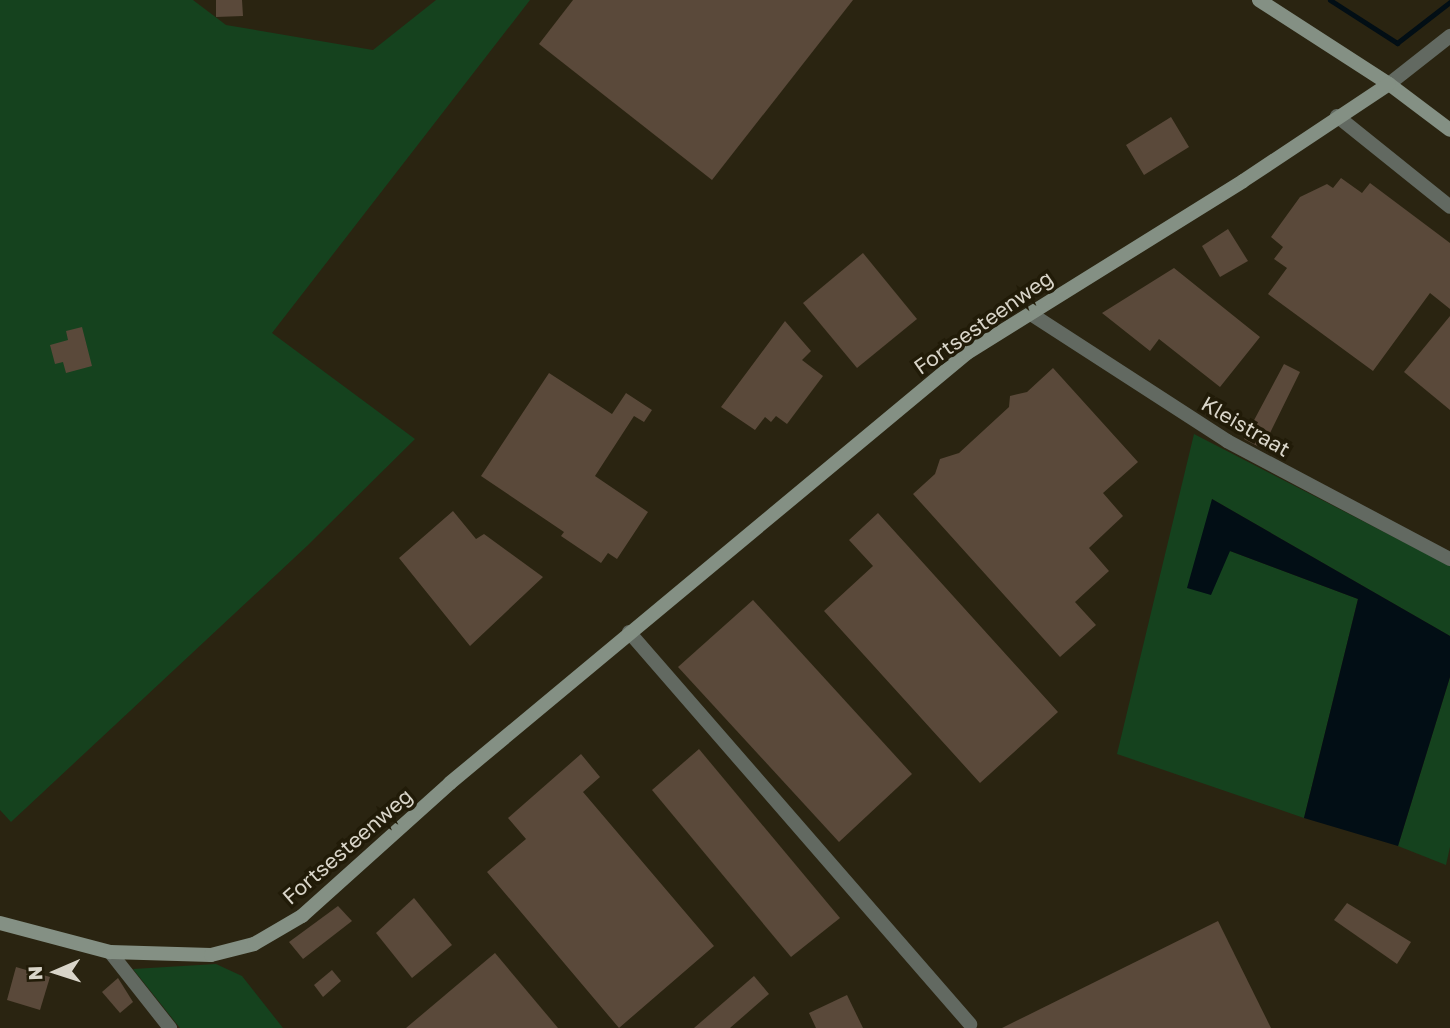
<!DOCTYPE html>
<style>
body{margin:0}
#map{position:relative;width:1450px;height:1028px;overflow:hidden;background:#2a2411;font-family:"Golos Text",sans-serif}
div>[style]{position:absolute}
[style*='--x']{left:calc(var(--x)*1px);top:calc(var(--y)*1px);width:calc(var(--w)*1px);rotate:calc(var(--a)*1deg)}
.green>*{inset:0;background:#15421e}
.water>*{inset:0;background:#020e15}
.stream>*{height:5px;margin:-2.5px;padding:0 2.5px;transform-origin:2.5px;border-radius:2.5px;background:#020e15}
.building>*{inset:0;background:#5a493a}
.street>*{height:14px;margin:-7px;padding:0 7px;transform-origin:7px;border-radius:7px;background:#626961}
.secondary>*{height:14px;margin:-7px;padding:0 7px;transform-origin:7px;border-radius:7px;background:#849084}
span{translate:-50% -50%;white-space:nowrap;text-align:center;line-height:1.15;-webkit-text-stroke:7px #211b08;paint-order:stroke}
.street-label{font-size:21px;color:#d9d5c9}
.north{position:absolute;left:21px;top:937px;width:70px;height:70px;-webkit-text-stroke:5px #211b08;paint-order:stroke;rotate:267deg;font-size:19px;font-weight:700;line-height:28px;text-align:center;color:#d9d5c9}
.north::after{content:'';display:block;margin:auto;width:24px;height:32px;background:#d9d5c9;clip-path:polygon(50% 0,100% 100%,50% 72%,0 100%)}
</style>
<div id="map">
<div class="green">
<i style="clip-path:polygon(0 0,193px 0,226px 25px,373px 50px,436px 0,530px 0,272px 333px,415px 439px,307px 546px,11px 822px,0 810px)"></i>
<i style="clip-path:polygon(1194px 434px,1450px 566px,1450px 636px,1212px 499px,1230px 551px,1358px 599px,1304px 818px,1117px 754px)"></i>
<i style="clip-path:polygon(1450px 677px,1450px 847px,1446px 865px,1398px 846px)"></i>
<i style="clip-path:polygon(216px 964px,242px 976px,283px 1028px,180px 1028px,133px 969px)"></i>
</div>
<div class="water">
<i style="clip-path:polygon(1212px 499px,1450px 636px,1450px 677px,1398px 846px,1304px 818px,1358px 599px,1230px 551px,1211px 595px,1187px 588px)"></i>
</div>
<div class="stream">
<i style="--x:1330;--y:0;--w:80;--a:32.7"></i>
<i style="--x:1397;--y:43;--w:67;--a:-37.7"></i>
</div>
<div class="building">
<i style="clip-path:polygon(216px 0,242px 0,243px 16px,216px 17px)"></i>
<i style="clip-path:polygon(573px 0,853px 0,712px 180px,539px 44px)"></i>
<i style="clip-path:polygon(1171px 117px,1189px 147px,1144px 175px,1126px 145px)"></i>
<i style="clip-path:polygon(1341px 178px,1362px 193px,1370px 183px,1450px 243px,1450px 309px,1430px 293px,1373px 371px,1268px 294px,1287px 268px,1274px 259px,1283px 247px,1271px 237px,1300px 197px,1327px 184px,1333px 188px)"></i>
<i style="clip-path:polygon(1228px 229px,1248px 261px,1220px 277px,1202px 246px)"></i>
<i style="clip-path:polygon(863px 253px,917px 319px,857px 368px,803px 303px)"></i>
<i style="clip-path:polygon(1174px 268px,1260px 337px,1220px 387px,1159px 339px,1150px 351px,1102px 313px)"></i>
<i style="clip-path:polygon(1450px 316px,1450px 410px,1404px 372px)"></i>
<i style="clip-path:polygon(785px 321px,811px 351px,802px 360px,823px 376px,787px 424px,776px 416px,771px 422px,765px 417px,755px 430px,721px 407px)"></i>
<i style="clip-path:polygon(82px 327px,92px 366px,66px 373px,63px 362px,55px 364px,50px 345px,68px 340px,66px 331px)"></i>
<i style="clip-path:polygon(1284px 364px,1300px 372px,1269px 435px,1285px 444px,1278px 457px,1244px 439px)"></i>
<i style="clip-path:polygon(1053px 368px,1138px 462px,1103px 493px,1123px 516px,1089px 548px,1109px 571px,1075px 602px,1096px 625px,1060px 657px,913px 494px,935px 474px,940px 459px,959px 453px,1009px 407px,1010px 396px,1027px 392px)"></i>
<i style="clip-path:polygon(549px 373px,612px 414px,626px 393px,652px 410px,644px 422px,634px 416px,595px 476px,648px 512px,617px 559px,608px 553px,601px 563px,561px 536px,564px 532px,481px 476px)"></i>
<i style="clip-path:polygon(453px 511px,476px 539px,484px 534px,543px 577px,470px 646px,399px 558px)"></i>
<i style="clip-path:polygon(878px 513px,1058px 712px,980px 783px,824px 611px,873px 566px,849px 540px)"></i>
<i style="clip-path:polygon(753px 600px,912px 774px,839px 842px,678px 667px)"></i>
<i style="clip-path:polygon(699px 749px,840px 918px,791px 957px,652px 790px)"></i>
<i style="clip-path:polygon(581px 754px,600px 777px,583px 792px,714px 946px,619px 1028px,487px 872px,526px 839px,508px 818px)"></i>
<i style="clip-path:polygon(414px 898px,452px 945px,412px 978px,376px 933px)"></i>
<i style="clip-path:polygon(1347px 903px,1411px 942px,1397px 964px,1334px 920px)"></i>
<i style="clip-path:polygon(338px 906px,352px 921px,303px 959px,289px 942px)"></i>
<i style="clip-path:polygon(1218px 921px,1271px 1028px,1002px 1028px)"></i>
<i style="clip-path:polygon(495px 953px,558px 1028px,406px 1028px)"></i>
<i style="clip-path:polygon(16px 967px,50px 977px,40px 1010px,7px 1000px)"></i>
<i style="clip-path:polygon(332px 970px,341px 981px,323px 997px,314px 985px)"></i>
<i style="clip-path:polygon(754px 976px,769px 994px,730px 1028px,694px 1028px)"></i>
<i style="clip-path:polygon(118px 978px,133px 1002px,120px 1013px,102px 992px)"></i>
<i style="clip-path:polygon(847px 995px,863px 1028px,816px 1028px,809px 1013px)"></i>
</div>
<div class="street">
<i style="--x:1389;--y:84;--w:78;--a:-38.2"></i>
<i style="--x:1337;--y:116;--w:145;--a:38.8"></i>
<i style="--x:1031;--y:314;--w:234;--a:32.9"></i>
<i style="--x:1227;--y:441;--w:252;--a:27.9"></i>
<i style="--x:629;--y:632;--w:520;--a:48.98"></i>
<i style="--x:110;--y:952;--w:97;--a:51.7"></i>
</div>
<div class="secondary">
<i style="--x:1259;--y:0;--w:155;--a:32.9"></i>
<i style="--x:1389;--y:84;--w:76;--a:37"></i>
<i style="--x:0;--y:923;--w:114;--a:14.8"></i>
<i style="--x:110;--y:952;--w:101;--a:1.7"></i>
<i style="--x:211;--y:955;--w:44;--a:-14.3"></i>
<i style="--x:254;--y:944;--w:56;--a:-30.3"></i>
<i style="--x:302;--y:916;--w:199;--a:-41.9"></i>
<i style="--x:450;--y:783;--w:672;--a:-39.75"></i>
<i style="--x:967;--y:353;--w:325;--a:-31.9"></i>
<i style="--x:1243;--y:181;--w:175;--a:-33.6"></i>
</div>
<div class="street-label">
<span style="left:983px;top:322px;rotate:-35deg">Fortsesteenweg</span>
<span style="left:1246px;top:426px;rotate:30deg">Kleistraat</span>
<span style="left:347px;top:846px;rotate:-41deg">Fortsesteenweg</span>
</div>
<div class="north">N</div>
</div>
